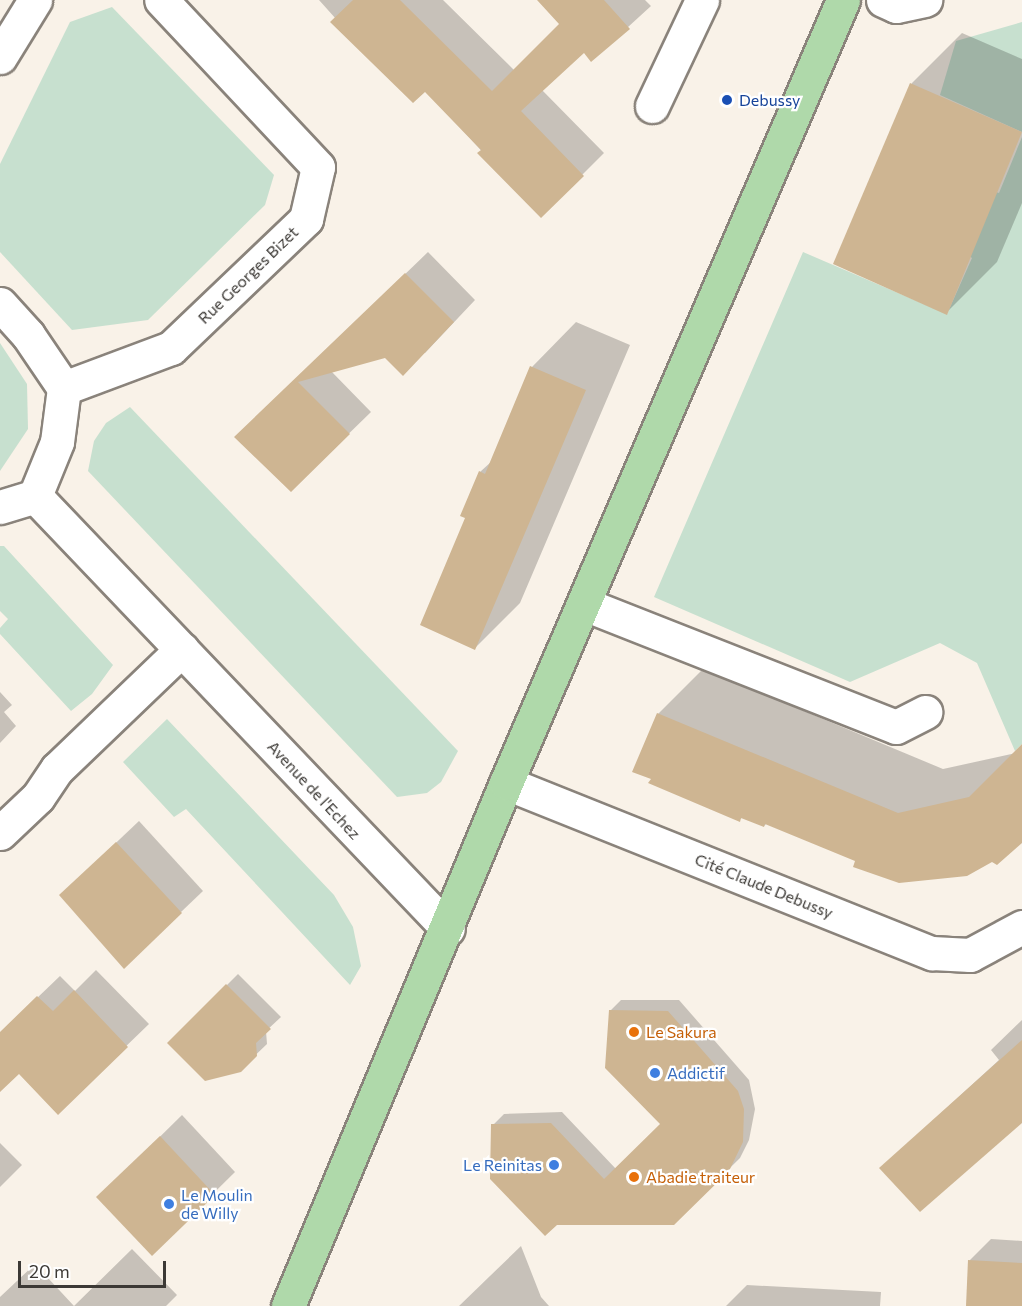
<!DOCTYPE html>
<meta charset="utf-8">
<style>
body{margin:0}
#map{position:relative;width:1022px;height:1306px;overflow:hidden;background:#f9f2e8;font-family:Commissioner,sans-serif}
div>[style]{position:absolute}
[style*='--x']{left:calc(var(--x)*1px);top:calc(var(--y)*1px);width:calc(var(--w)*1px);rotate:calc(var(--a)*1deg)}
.green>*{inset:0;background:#c7e0cf}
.shadow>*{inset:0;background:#0003}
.building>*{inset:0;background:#ceb592}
.roads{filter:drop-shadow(2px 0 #8a837b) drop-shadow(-2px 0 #8a837b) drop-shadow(0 2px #8a837b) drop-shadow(0 -2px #8a837b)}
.minor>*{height:33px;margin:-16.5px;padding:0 16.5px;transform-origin:16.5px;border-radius:16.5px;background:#fff}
.major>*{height:33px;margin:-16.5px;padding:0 16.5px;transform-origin:16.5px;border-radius:16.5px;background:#afd9aa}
.dots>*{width:16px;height:16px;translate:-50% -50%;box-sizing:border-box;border:3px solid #fff;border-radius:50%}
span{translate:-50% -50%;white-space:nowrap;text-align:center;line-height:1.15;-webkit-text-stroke:4.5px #fff;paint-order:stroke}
.transit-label{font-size:16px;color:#164399}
.left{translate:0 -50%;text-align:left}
.street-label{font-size:16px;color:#3c3935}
.food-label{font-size:16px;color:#c56008}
.shop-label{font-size:16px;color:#366cbe}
.right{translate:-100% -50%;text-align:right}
.scale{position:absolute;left:18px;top:1261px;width:148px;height:27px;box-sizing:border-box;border:3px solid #3c3935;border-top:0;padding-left:8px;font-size:18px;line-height:21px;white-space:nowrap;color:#3c3935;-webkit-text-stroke:4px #fff;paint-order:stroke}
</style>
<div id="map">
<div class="green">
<i style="clip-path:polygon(112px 7px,274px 175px,265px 205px,148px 320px,72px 330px,0 252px,0 164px,70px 22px)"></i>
<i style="clip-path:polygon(1022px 22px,1022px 132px,940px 95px,956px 41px)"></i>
<i style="clip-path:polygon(1022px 137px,1022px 744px,1015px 751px,977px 663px,940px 643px,850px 682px,654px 597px,803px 252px,947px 314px,972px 258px,966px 254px,993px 191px,999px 193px)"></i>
<i style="clip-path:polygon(0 343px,27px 384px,28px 429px,0 471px)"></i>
<i style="clip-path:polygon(130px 407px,458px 751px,441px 782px,427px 793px,397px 797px,88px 471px,94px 441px,106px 423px)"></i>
<i style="clip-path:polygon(0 546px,4px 546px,113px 665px,92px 694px,71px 711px,0 634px,0 628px,8px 619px,0 611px)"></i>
<i style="clip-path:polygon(167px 719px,334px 895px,353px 927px,361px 966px,350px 985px,186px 809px,174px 817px,123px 762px)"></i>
</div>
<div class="shadow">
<i style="clip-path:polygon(319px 0,443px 0,515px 71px,561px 24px,539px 0,645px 0,651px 6px,592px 60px,584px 51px,542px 90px,604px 153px,541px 216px,425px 89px,336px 19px)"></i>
<i style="clip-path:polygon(962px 33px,1022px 59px,1022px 203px,997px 262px,946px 313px,835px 263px,912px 83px)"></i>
<i style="clip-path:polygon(428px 252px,475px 300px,425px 353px,386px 356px,331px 371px,371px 412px,291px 490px,236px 437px)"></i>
<i style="clip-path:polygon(576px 322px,630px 345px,520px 603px,475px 648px,467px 517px,480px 472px,492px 461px,532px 367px)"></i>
<i style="clip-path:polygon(703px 669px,943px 769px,1016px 753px,1022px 747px,1022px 838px,992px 860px,857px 860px,767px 823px,764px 826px,743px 817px,739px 820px,653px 778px,658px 714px)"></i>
<i style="clip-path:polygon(0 692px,12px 705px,4px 712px,16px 726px,0 743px)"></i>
<i style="clip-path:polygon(139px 821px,203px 891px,181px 912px,83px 874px)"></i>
<i style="clip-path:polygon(96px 970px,149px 1024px,58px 1112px,0 1052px,0 1046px,11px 1023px,60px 976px,75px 991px)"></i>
<i style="clip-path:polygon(238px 974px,281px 1017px,266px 1031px,267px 1044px,240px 1070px,169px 1043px)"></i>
<i style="clip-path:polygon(621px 1000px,679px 1000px,749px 1080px,755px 1109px,749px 1140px,740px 1158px,673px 1224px,493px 1125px,504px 1114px,562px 1112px,616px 1169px,662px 1124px,610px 1011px)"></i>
<i style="clip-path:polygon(1022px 1020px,1022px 1121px,881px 1168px,999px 1060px,991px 1050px)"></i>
<i style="clip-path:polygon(182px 1115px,235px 1172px,152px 1254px,120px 1176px)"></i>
<i style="clip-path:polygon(0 1143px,22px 1165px,0 1187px)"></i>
<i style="clip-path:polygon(991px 1239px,1022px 1241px,1022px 1306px,967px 1306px,970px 1260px)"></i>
<i style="clip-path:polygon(521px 1246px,541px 1297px,549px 1306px,459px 1306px)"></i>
<i style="clip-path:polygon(132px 1249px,177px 1295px,166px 1306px,0 1306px,0 1297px,35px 1264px,74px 1306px)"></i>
<i style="clip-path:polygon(747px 1285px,881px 1292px,880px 1306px,726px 1306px)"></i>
</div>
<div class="building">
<i style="clip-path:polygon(353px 0,400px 0,492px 91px,559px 24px,537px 0,604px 0,630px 29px,591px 62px,584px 53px,521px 111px,584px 176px,541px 218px,477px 153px,481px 150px,425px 92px,413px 103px,330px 22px)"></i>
<i style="clip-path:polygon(910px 83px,1022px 132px,947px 315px,833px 264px)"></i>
<i style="clip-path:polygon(405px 273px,454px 322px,403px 376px,385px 358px,298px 382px,350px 434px,291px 492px,234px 437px)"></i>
<i style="clip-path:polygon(530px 366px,586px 390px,475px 650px,420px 625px,465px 518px,460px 516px,479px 471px,485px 474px)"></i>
<i style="clip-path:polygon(657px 713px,898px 813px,969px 797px,1022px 744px,1022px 843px,997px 865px,992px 862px,967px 876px,899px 883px,853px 867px,855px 861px,765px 824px,764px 827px,741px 818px,740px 822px,648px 783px,651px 779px,632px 772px)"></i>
<i style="clip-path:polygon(116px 842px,182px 913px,124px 969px,59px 895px)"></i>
<i style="clip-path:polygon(226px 984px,271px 1029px,256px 1043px,257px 1056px,241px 1072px,205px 1081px,167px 1043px)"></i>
<i style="clip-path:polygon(74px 990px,128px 1047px,58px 1115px,19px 1074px,0 1092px,0 1032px,37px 996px,53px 1011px)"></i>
<i style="clip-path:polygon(609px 1010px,668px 1011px,738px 1091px,744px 1109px,743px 1142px,729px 1171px,674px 1225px,557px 1225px,545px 1236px,490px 1179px,491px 1124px,551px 1123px,604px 1179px,660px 1124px,605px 1068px)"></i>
<i style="clip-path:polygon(1022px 1040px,1022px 1123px,920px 1212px,879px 1168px)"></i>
<i style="clip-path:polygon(160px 1136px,215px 1195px,152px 1256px,96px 1197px)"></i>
<i style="clip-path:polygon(968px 1260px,1022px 1263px,1022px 1306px,966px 1306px)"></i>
</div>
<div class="roads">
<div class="minor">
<i style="--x:883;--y:0;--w:14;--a:25"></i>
<i style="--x:896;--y:6;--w:30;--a:-12"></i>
<i style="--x:0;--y:57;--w:67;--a:-58.4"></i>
<i style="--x:652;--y:106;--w:117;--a:-64.7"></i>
<i style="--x:0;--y:304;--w:42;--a:47.9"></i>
<i style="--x:28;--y:335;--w:64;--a:55.8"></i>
<i style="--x:64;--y:388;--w:54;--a:97.4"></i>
<i style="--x:57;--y:442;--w:58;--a:112.2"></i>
<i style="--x:64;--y:388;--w:114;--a:-20.5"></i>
<i style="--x:171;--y:348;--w:187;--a:-43.7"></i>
<i style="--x:306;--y:219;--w:53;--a:-77"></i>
<i style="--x:318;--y:167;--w:229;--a:-133.2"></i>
<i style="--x:35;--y:496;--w:598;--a:46.35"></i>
<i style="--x:0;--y:507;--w:37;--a:-17"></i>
<i style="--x:584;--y:604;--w:335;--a:21.5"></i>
<i style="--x:896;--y:727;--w:33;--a:-27"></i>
<i style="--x:506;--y:783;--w:459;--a:21.8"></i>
<i style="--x:932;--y:953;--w:38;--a:3"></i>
<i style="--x:970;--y:955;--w:59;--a:-28.3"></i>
<i style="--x:0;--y:833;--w:52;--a:-43.5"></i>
<i style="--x:38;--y:797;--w:34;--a:-56"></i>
<i style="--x:57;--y:769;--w:173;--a:-43.8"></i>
</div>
<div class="major">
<i style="--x:288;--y:1306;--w:567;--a:-67.37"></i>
<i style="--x:506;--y:783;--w:852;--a:-66.71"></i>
</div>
</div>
<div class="dots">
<i style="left:727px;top:100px;background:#1a4fb4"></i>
<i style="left:634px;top:1032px;background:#e8710a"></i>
<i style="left:655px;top:1073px;background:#3f7fe0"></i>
<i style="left:554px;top:1165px;background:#3f7fe0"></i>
<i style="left:634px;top:1177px;background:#e8710a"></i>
<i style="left:169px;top:1204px;background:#3f7fe0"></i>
</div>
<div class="transit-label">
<span class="left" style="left:739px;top:100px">Debussy</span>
</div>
<div class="street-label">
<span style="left:248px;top:275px;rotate:-44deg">Rue Georges Bizet</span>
<span style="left:314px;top:790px;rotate:47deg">Avenue de l'Echez</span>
<span style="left:764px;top:886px;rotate:22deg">Cité Claude Debussy</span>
</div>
<div class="food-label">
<span class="left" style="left:646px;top:1032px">Le Sakura</span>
<span class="left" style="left:646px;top:1177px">Abadie traiteur</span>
</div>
<div class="shop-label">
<span class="left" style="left:667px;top:1073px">Addictif</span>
<span class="right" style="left:542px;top:1165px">Le Reinitas</span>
<span class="left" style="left:181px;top:1204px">Le Moulin<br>de Willy</span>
</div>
<div class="scale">20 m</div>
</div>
